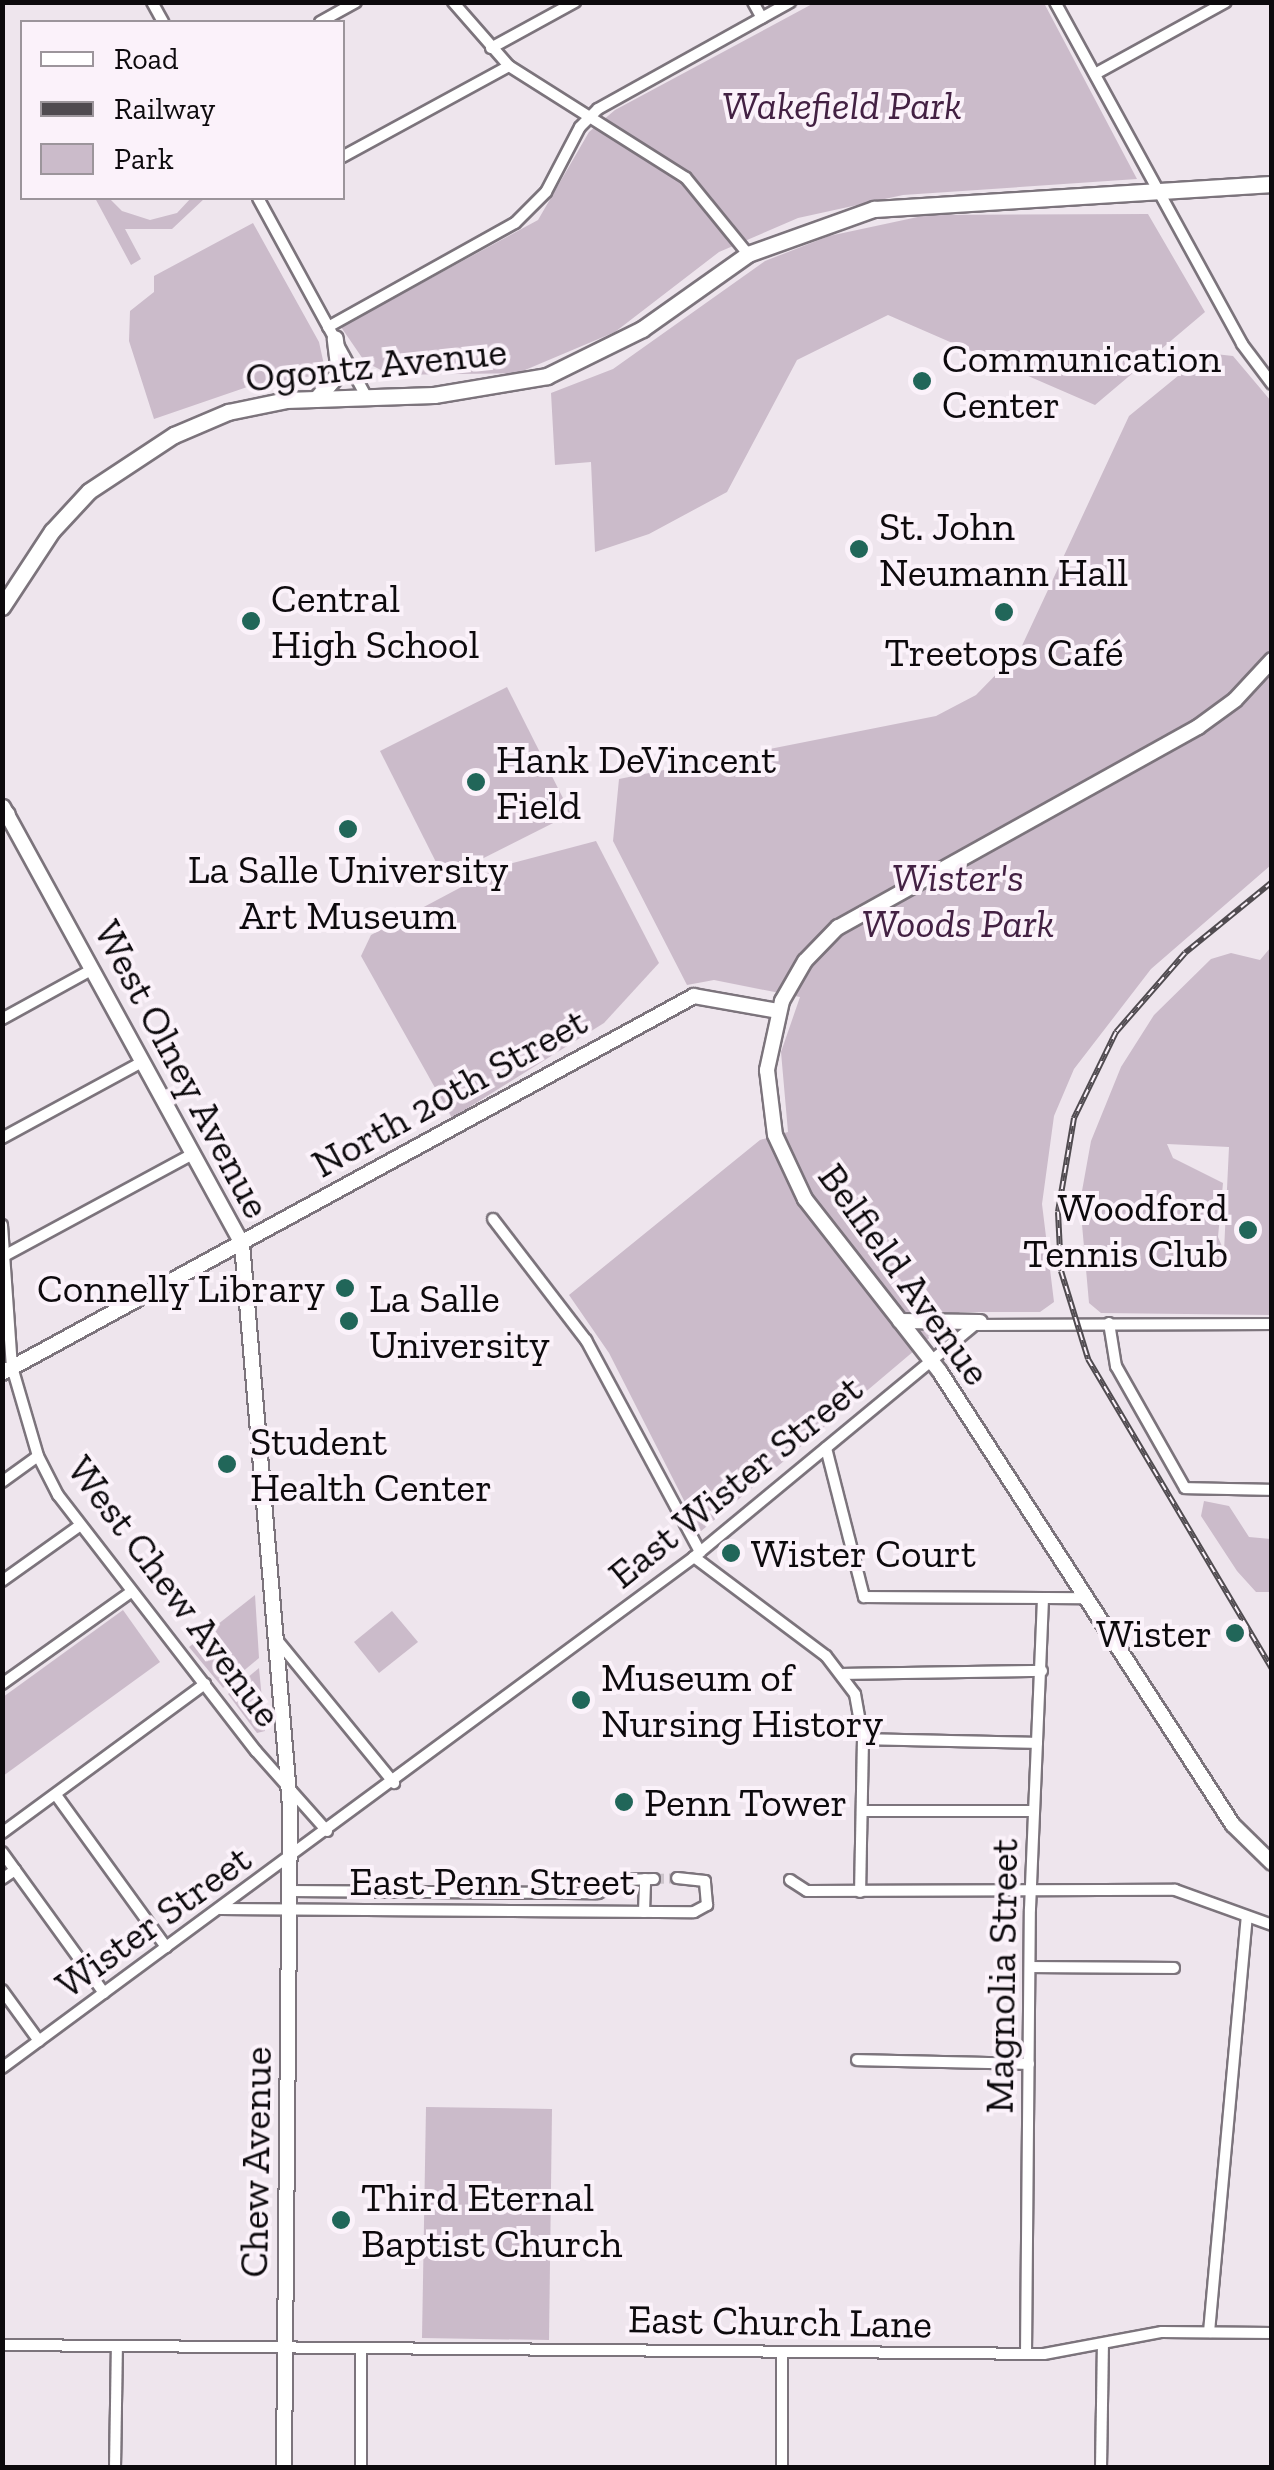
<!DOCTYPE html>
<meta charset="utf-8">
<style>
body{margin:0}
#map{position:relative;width:1274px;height:2470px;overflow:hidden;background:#eee5ed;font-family:"Zilla Slab",serif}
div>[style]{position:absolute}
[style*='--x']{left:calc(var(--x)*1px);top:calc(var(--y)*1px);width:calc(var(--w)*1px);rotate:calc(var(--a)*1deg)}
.green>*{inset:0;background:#cbbbca}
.street-tunnel>*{height:10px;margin-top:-5px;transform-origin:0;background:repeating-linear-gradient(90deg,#ccc4cb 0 10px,transparent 0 15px)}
.roads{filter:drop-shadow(2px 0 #7c747c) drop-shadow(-2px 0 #7c747c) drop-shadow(0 2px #7c747c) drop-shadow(0 -2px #7c747c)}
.street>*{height:10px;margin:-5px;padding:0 5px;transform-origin:5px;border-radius:5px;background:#fff}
.secondary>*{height:14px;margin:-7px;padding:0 7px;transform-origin:7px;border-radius:7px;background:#fff}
.primary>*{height:15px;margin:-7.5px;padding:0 7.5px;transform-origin:7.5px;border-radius:7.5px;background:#fff}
.rail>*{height:6px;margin-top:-3px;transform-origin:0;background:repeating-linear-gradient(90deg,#fbf2fa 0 8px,#504b50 0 16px);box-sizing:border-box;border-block:2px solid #504b50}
.dots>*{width:28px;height:28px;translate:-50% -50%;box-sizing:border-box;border:5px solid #fbf2fa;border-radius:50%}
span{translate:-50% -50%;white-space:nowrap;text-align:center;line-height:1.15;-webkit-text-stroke:8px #fbf2fa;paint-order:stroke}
.park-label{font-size:40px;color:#432143;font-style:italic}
.poi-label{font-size:40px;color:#0d0a0d}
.left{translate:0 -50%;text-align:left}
.right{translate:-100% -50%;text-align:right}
.street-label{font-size:40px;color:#0d0a0d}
.frame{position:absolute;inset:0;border:5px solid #0d0a0d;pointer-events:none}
.legend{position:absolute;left:20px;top:20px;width:325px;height:180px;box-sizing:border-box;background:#fbf2fa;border:2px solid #9c959b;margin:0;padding:12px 18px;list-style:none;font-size:30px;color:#0d0a0d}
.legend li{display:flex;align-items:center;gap:20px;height:50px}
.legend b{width:50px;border:2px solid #9c959b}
</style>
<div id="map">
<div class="green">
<i style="clip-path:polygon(814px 3px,1044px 3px,1137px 179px,903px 195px,798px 218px,719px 252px,615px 332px,518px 373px,391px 375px,365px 362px,341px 327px,538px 220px,589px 132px,615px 110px)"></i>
<i style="clip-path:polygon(95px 198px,109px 198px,122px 211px,150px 220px,177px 213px,191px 198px,205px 198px,172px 229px,125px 229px,141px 259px,131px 265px)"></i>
<i style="clip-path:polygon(1148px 214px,1205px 312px,1095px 405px,888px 315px,797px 360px,727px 492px,649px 534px,595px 552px,591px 462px,555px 465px,551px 393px,613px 369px,765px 261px,829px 236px,927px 215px)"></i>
<i style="clip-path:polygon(253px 223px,319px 342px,326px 374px,253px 385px,154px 419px,129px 341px,130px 311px,154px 292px,154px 276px)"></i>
<i style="clip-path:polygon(1206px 353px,1233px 356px,1271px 401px,1271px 865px,1151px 969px,1074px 1069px,1054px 1116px,1042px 1204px,1054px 1302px,1040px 1312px,960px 1312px,700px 1532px,609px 1353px,569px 1295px,760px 1140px,788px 1132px,781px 1052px,800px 997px,714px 980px,687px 985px,613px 841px,619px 779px,936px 716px,976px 695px,1020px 650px,1129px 416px)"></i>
<i style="clip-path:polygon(507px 687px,571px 814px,444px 878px,380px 751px)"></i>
<i style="clip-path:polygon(596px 841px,659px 963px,604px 1023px,452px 1118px,361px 956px,371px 935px,501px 866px)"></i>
<i style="clip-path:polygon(evenodd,1271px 947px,1271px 1315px,1101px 1313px,1089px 1303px,1080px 1202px,1091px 1141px,1121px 1067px,1154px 1015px,1211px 959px,1231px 953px,1260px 960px,1271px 947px,1167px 1144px,1229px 1147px,1224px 1251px,1218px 1237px,1223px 1183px,1173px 1158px,1167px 1144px)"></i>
<i style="clip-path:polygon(1204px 1501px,1229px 1506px,1249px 1537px,1271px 1539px,1271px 1592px,1256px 1592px,1237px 1571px,1201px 1516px)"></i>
<i style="clip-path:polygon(255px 1595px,259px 1658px,223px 1688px,189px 1647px)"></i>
<i style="clip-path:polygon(123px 1610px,160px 1662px,3px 1776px,3px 1697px)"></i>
<i style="clip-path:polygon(392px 1611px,418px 1642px,379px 1673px,354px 1642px)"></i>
<i style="clip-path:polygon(259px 1668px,265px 1731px,257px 1733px,228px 1694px)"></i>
<i style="clip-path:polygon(426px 2107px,552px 2109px,549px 2340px,422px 2338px)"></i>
</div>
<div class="street-tunnel">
<i style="--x:654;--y:1879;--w:23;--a:-2"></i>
</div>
<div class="roads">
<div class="street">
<i style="--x:152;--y:2;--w:23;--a:61"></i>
<i style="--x:453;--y:2;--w:85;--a:48.8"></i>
<i style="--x:509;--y:66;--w:209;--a:32.3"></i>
<i style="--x:686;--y:178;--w:98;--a:50.8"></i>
<i style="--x:753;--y:2;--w:18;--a:61"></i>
<i style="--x:1055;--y:2;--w:390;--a:61.3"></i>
<i style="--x:1242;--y:344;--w:50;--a:53.1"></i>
<i style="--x:320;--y:22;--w:41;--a:-29.1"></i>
<i style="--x:491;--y:48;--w:96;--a:-28.7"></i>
<i style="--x:1095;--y:74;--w:149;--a:-28.8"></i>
<i style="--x:342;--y:157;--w:190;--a:-28.6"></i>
<i style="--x:258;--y:198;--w:226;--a:61.4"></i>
<i style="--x:328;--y:327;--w:214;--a:-29.1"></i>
<i style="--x:515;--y:223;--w:44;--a:-45"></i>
<i style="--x:546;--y:192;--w:73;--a:-62.4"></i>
<i style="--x:580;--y:127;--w:25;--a:-45"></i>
<i style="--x:598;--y:109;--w:220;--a:-29.1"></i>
<i style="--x:2;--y:1019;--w:104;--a:-28.8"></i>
<i style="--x:2;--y:1138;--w:159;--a:-28.5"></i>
<i style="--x:493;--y:1219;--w:153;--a:52.5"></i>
<i style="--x:586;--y:1340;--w:241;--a:61.7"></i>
<i style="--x:2;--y:1225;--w:142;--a:86"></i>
<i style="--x:12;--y:1367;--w:93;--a:73.7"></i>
<i style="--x:38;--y:1456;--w:44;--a:62.9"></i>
<i style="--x:58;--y:1495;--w:324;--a:52.3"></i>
<i style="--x:256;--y:1751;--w:107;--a:48.4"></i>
<i style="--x:4;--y:1256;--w:215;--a:-28.4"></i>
<i style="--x:1109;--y:1323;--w:44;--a:80.8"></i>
<i style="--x:1116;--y:1366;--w:140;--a:60.5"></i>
<i style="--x:1185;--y:1488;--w:87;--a:1.3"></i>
<i style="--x:826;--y:1448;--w:154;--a:75.7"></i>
<i style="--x:864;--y:1597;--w:222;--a:0.3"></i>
<i style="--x:2;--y:1482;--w:44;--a:-35.8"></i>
<i style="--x:694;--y:1557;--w:165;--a:36.9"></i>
<i style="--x:826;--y:1656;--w:48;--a:52.7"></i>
<i style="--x:855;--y:1694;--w:46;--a:79.9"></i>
<i style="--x:863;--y:1739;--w:153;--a:91.1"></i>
<i style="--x:2;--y:1581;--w:95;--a:-35.5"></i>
<i style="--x:277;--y:1640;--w:185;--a:50.7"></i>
<i style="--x:844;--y:1674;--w:198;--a:-0.9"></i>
<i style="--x:2;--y:1684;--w:158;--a:-35.5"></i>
<i style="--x:863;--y:1739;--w:174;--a:1.3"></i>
<i style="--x:56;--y:1795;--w:188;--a:54.1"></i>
<i style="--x:862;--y:1811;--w:171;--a:0"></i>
<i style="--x:2;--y:1833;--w:252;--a:-36.3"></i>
<i style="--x:2;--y:1852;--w:174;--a:54.1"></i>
<i style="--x:2;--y:1879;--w:16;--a:-35"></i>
<i style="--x:790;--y:1880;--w:20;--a:33"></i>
<i style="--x:807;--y:1891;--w:368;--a:-0.2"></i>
<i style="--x:1175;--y:1890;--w:103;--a:19.8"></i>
<i style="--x:290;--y:1891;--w:308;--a:0.4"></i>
<i style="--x:598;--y:1893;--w:30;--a:-26"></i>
<i style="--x:625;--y:1880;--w:29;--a:-2"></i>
<i style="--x:220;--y:1909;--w:474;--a:0.4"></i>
<i style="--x:694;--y:1912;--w:15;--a:-28"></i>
<i style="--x:707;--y:1905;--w:24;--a:-95"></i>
<i style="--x:705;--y:1881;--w:28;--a:-174"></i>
<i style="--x:644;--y:1912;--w:33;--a:-88"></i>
<i style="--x:1031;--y:1967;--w:143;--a:0.4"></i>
<i style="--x:2;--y:1990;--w:63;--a:54"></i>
<i style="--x:857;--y:2060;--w:172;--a:1.3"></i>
<i style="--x:2;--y:2068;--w:860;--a:-36.44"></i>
<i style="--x:694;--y:1557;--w:364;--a:-39.6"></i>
<i style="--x:974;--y:1325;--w:298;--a:-0.2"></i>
<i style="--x:1209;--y:2332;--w:417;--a:-84.8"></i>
<i style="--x:2;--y:2345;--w:1042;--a:0.49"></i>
<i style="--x:1044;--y:2354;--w:120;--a:-10.6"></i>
<i style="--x:1162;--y:2332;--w:110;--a:0.5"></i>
<i style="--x:1026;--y:2354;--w:445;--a:-89.5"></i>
<i style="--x:1030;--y:1909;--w:309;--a:-87.6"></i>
<i style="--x:115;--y:2468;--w:121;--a:-89.1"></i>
<i style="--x:361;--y:2468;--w:119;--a:-90"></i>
<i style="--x:782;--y:2468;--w:116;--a:-90"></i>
<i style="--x:1101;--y:2468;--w:124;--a:-89.1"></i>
</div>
<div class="secondary">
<i style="--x:1272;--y:660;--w:54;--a:132.8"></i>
<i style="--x:1235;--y:700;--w:46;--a:143.9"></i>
<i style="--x:1198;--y:727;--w:412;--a:150.9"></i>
<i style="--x:838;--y:927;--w:47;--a:134.1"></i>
<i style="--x:805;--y:961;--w:46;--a:119.9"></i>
<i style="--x:782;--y:1001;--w:71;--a:102.3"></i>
<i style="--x:767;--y:1070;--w:65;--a:83"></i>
<i style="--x:775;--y:1135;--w:71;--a:64.9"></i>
<i style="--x:805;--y:1199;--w:219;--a:52"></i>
<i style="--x:940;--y:1372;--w:539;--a:57.11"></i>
<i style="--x:1233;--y:1825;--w:54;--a:44.3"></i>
<i style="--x:3;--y:807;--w:498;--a:61.3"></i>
<i style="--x:242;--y:1244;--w:564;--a:85.12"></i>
<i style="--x:290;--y:1806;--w:662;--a:90.52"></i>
<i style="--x:900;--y:1321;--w:80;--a:0.7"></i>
<i style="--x:2;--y:1373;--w:788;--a:-28.58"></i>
<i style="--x:694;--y:996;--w:85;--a:10.1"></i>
</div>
<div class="primary">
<i style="--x:316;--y:399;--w:35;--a:-49"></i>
<i style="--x:339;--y:373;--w:35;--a:-97"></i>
<i style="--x:2;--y:607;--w:91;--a:-56.7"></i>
<i style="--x:52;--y:531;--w:54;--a:-47.2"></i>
<i style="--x:89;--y:491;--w:102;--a:-33.4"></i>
<i style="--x:174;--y:435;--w:59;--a:-23.1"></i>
<i style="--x:228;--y:412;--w:59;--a:-11.7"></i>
<i style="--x:286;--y:400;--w:148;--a:-1.9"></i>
<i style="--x:434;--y:395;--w:115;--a:-9.5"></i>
<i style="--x:547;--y:376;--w:106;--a:-26.3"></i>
<i style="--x:642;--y:329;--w:130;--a:-35.3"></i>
<i style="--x:748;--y:254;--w:134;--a:-19.7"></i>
<i style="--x:874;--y:209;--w:399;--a:-3.6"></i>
<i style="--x:2;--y:810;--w:6;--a:39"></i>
</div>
</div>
<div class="rail">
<i style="--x:1272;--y:882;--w:112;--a:140.8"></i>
<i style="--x:1185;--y:953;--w:105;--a:131.1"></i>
<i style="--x:1116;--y:1032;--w:96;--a:116"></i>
<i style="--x:1074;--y:1118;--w:95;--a:99.7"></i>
<i style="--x:1058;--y:1212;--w:59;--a:87.1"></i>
<i style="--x:1061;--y:1271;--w:92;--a:72.9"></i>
<i style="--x:1088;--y:1359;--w:360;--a:59.3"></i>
</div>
<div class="dots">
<i style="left:922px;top:381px;background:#216659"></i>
<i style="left:859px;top:549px;background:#216659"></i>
<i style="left:1004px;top:612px;background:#216659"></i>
<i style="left:251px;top:621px;background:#216659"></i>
<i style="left:476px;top:782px;background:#216659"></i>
<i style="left:348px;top:829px;background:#216659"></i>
<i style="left:1248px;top:1230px;background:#216659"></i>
<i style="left:345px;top:1288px;background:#216659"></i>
<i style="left:349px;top:1321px;background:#216659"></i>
<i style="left:227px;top:1464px;background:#216659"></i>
<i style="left:731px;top:1553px;background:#216659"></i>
<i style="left:1235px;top:1633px;background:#216659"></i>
<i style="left:581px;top:1700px;background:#216659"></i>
<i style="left:624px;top:1802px;background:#216659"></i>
<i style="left:341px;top:2220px;background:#216659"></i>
</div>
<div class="park-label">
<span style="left:842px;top:105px">Wakefield Park</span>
<span style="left:958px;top:900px">Wister's<br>Woods Park</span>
</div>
<div class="poi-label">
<span class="left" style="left:942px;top:381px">Communication<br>Center</span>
<span class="left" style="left:879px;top:549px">St. John<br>Neumann Hall</span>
<span class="left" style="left:271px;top:621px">Central<br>High School</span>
<span style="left:1004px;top:652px">Treetops Café</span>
<span class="left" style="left:496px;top:782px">Hank DeVincent<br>Field</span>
<span style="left:348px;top:892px">La Salle University<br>Art Museum</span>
<span class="right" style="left:1228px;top:1230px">Woodford<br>Tennis Club</span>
<span class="right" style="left:325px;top:1288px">Connelly Library</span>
<span class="left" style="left:369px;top:1321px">La Salle<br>University</span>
<span class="left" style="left:250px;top:1464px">Student<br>Health Center</span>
<span class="left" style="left:751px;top:1553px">Wister Court</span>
<span class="right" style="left:1212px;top:1633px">Wister</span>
<span class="left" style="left:601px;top:1700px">Museum of<br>Nursing History</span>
<span class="left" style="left:644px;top:1802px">Penn Tower</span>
<span class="left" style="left:361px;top:2220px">Third Eternal<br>Baptist Church</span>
</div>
<div class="street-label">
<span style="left:376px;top:364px;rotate:-6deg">Ogontz Avenue</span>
<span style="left:183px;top:1069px;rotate:62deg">West Olney Avenue</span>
<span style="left:449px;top:1092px;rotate:-29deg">North 20th Street</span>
<span style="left:905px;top:1274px;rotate:54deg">Belfield Avenue</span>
<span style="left:735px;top:1481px;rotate:-39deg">East Wister Street</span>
<span style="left:175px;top:1591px;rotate:53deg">West Chew Avenue</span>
<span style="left:492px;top:1881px">East Penn Street</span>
<span style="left:153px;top:1921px;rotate:-36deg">Wister Street</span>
<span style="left:1001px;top:1976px;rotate:-89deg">Magnolia Street</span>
<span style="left:255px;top:2162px;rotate:-89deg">Chew Avenue</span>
<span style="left:780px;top:2321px;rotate:1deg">East Church Lane</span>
</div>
<div class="frame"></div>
<ul class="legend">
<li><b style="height:12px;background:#fff"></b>Road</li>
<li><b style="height:12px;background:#504b50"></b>Railway</li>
<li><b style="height:28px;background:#cbbbca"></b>Park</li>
</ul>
</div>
